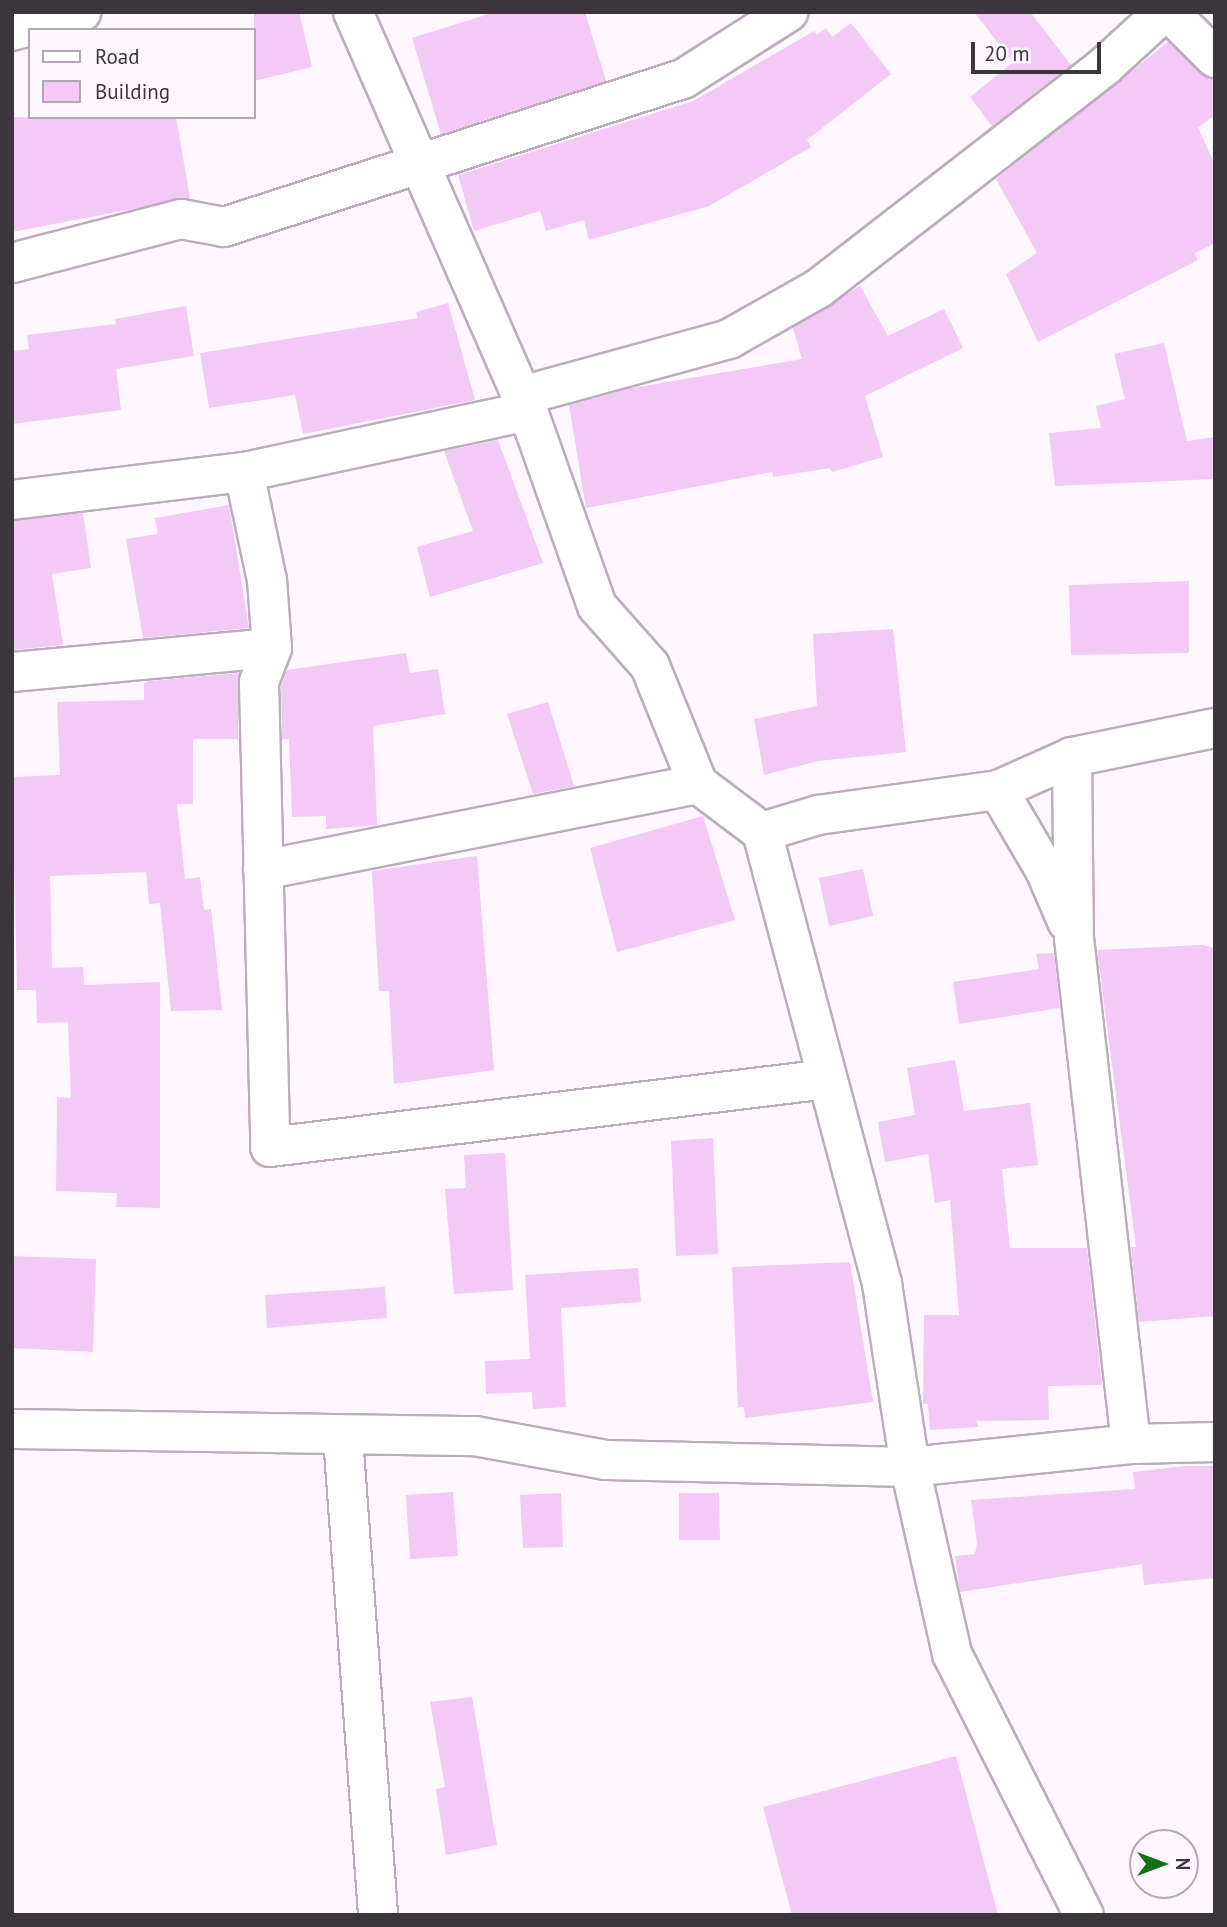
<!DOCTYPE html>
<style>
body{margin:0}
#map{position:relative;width:1227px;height:1927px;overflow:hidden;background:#fef7ff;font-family:"PT Sans",sans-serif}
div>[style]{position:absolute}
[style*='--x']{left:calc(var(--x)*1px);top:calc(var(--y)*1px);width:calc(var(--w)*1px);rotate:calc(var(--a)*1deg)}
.building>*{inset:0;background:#f3c9f6}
.roads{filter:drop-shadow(2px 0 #bcacbd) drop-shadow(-2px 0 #bcacbd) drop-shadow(0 2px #bcacbd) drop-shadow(0 -2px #bcacbd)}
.street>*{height:38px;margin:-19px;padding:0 19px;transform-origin:19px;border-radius:19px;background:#fff}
span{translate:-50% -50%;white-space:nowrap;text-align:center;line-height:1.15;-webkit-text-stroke:7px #fef7ff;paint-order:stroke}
.frame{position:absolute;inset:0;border:14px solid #3b353c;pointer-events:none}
.legend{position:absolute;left:28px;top:28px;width:228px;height:91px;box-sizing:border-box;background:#fef7ff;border:2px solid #b0a9b1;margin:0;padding:9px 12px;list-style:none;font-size:21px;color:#3b353c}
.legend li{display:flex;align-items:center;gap:14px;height:35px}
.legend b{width:35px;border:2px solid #b0a9b1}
.north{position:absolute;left:1129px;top:1829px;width:70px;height:70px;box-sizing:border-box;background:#fef7ff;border:2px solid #b0a9b1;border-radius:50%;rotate:90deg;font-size:19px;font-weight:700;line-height:28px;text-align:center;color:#3b353c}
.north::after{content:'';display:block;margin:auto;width:24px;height:32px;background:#15701c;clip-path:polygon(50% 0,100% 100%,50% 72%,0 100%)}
.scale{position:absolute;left:971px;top:42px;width:130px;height:32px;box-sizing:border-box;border:4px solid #3b353c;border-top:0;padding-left:9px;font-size:21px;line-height:24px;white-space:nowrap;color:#3b353c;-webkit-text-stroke:5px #fef7ff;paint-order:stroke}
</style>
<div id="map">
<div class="building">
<i style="clip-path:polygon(254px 12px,299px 12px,312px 67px,254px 81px)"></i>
<i style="clip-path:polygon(495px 12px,585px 12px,606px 81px,441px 134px,412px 38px)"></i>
<i style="clip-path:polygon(974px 12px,1030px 12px,1071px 65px,992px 126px,970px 97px,1013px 62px)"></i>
<i style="clip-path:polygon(851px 23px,891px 74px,807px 140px,811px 147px,709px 206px,589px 240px,584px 220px,546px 231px,540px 211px,474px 231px,458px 175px,693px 101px,814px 31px,817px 35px,826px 28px,832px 37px)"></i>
<i style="clip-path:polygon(1168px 42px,1200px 73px,1215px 79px,1215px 115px,1198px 128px,1215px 165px,1215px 243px,1195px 253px,1198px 260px,1038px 342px,1006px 274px,1037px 253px,996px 179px)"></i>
<i style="clip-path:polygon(12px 117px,176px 117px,190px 198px,12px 232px)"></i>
<i style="clip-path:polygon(860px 286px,888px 336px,944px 309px,963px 348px,865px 396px,883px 457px,832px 472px,830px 468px,773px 477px,772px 472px,586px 508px,569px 405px,632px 388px,802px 359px,793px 328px)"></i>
<i style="clip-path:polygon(448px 303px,475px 400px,303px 434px,295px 395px,209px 408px,200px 353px,418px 318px,416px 312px)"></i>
<i style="clip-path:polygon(186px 306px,194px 356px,116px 369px,121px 410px,12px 424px,12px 351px,29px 349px,27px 335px,116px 324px,115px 319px)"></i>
<i style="clip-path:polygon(1164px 343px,1187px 441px,1215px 437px,1215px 479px,1055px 486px,1049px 433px,1101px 428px,1096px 406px,1125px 399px,1114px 354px)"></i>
<i style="clip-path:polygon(498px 440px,543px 563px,430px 597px,417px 547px,473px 531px,444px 451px)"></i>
<i style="clip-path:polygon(229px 505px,249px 628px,143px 638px,126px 539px,158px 534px,155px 518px)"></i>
<i style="clip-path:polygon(83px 513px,91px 568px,52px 574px,63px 645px,12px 650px,12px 521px)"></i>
<i style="clip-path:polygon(1189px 581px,1189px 653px,1071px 655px,1069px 585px)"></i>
<i style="clip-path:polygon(893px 629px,906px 752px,818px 761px,764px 775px,754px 719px,817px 706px,813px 634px)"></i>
<i style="clip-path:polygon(406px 653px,410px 673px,438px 669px,445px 714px,373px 726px,377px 825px,326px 829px,326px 816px,292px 817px,289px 739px,282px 739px,281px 686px,287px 670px)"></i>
<i style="clip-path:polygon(239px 673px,238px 739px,193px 739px,193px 804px,177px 804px,185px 879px,200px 877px,204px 910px,211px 909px,222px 1010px,171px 1011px,160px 903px,149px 904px,146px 872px,50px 876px,52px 968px,83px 967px,84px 985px,160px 982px,160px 1208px,116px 1207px,117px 1193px,56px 1191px,57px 1097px,71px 1098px,68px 1022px,37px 1023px,36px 990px,17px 990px,12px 777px,60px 775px,57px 702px,144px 700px,144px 683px,150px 681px)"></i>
<i style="clip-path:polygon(548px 702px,574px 786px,533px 794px,507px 714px)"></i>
<i style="clip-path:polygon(703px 816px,735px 920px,617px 952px,590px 848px)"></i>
<i style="clip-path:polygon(477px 856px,494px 1070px,394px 1084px,389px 991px,379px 991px,372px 871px)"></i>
<i style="clip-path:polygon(863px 869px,873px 916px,829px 926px,819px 878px)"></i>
<i style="clip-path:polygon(1203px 945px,1215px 948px,1215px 1316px,1139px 1322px,1131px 1247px,1136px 1247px,1097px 950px)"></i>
<i style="clip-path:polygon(1054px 953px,1060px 1008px,959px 1024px,953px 982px,1039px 969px,1036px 954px)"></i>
<i style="clip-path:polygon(955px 1060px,964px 1111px,1030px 1103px,1038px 1165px,1002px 1169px,1010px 1248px,1087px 1248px,1102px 1385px,1048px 1386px,1049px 1420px,977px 1421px,978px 1427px,930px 1430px,928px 1404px,923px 1404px,924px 1315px,959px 1315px,950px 1200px,935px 1203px,928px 1154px,885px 1162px,878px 1122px,915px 1115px,907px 1068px)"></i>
<i style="clip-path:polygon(713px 1138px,718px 1254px,676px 1256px,671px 1141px)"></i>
<i style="clip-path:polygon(505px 1153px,513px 1290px,454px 1294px,445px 1189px,466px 1188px,464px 1155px)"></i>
<i style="clip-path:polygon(12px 1256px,96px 1259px,93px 1352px,12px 1348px)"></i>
<i style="clip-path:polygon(850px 1262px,873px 1402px,745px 1418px,744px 1407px,738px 1407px,732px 1267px)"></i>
<i style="clip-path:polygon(638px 1268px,641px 1302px,561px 1308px,566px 1407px,533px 1409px,532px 1392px,486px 1394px,485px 1361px,530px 1359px,525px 1275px)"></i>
<i style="clip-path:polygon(385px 1287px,387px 1318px,267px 1328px,265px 1295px)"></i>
<i style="clip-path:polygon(1185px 1466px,1215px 1466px,1215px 1578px,1144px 1585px,1142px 1564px,960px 1592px,955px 1556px,975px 1554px,977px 1543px,971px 1500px,1135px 1489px,1133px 1472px)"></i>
<i style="clip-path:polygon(453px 1492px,458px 1556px,410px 1559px,406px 1495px)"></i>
<i style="clip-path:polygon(561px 1493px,563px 1547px,523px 1548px,520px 1495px)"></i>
<i style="clip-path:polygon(679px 1493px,719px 1493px,720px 1540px,679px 1540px)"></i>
<i style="clip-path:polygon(472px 1697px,497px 1845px,446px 1855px,436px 1789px,445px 1787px,430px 1702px)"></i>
<i style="clip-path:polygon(956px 1756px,998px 1915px,792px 1915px,763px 1807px)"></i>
</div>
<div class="roads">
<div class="street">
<i style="--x:353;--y:12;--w:436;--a:66.3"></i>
<i style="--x:528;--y:411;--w:207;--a:70.5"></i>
<i style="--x:597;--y:606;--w:80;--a:48.5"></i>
<i style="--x:650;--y:666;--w:127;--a:67.9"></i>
<i style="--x:698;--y:784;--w:80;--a:36.9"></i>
<i style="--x:762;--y:832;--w:468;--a:75.1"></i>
<i style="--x:882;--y:1284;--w:185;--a:81.3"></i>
<i style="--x:910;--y:1467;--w:192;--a:77.3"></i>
<i style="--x:952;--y:1654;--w:292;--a:63.2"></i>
<i style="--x:1169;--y:12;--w:65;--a:45"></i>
<i style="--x:12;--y:31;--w:72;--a:-15.4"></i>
<i style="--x:12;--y:263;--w:175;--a:-14.6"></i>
<i style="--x:181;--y:219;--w:44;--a:10.5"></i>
<i style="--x:224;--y:227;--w:482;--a:-17.9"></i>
<i style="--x:683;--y:79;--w:125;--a:-32.5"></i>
<i style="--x:521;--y:396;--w:216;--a:-15.3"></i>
<i style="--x:729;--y:339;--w:103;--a:-29.5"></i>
<i style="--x:819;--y:288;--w:362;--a:-37.8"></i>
<i style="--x:1105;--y:66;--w:80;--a:-42.5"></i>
<i style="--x:244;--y:472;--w:110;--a:78"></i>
<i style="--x:267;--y:580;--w:68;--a:85.8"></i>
<i style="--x:272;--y:648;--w:36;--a:111"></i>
<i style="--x:259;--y:682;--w:465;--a:88.6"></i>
<i style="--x:270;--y:1147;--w:561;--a:-6.96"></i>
<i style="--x:12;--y:500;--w:234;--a:-6.9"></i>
<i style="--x:244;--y:472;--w:290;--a:-12.1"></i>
<i style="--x:12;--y:672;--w:261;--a:-5.3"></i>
<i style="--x:1072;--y:757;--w:181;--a:89.4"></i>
<i style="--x:1074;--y:938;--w:509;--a:83.57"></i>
<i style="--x:998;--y:790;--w:93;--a:59.6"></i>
<i style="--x:1045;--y:870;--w:56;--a:66.7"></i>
<i style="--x:762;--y:832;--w:59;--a:-16.9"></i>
<i style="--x:818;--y:815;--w:182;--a:-7.9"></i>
<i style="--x:998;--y:790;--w:81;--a:-24"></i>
<i style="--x:1072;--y:757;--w:146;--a:-11.5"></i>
<i style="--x:263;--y:870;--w:443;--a:-11.2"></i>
<i style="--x:12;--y:1429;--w:463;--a:0.9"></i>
<i style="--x:475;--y:1436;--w:133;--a:10.4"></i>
<i style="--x:606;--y:1460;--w:304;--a:1.3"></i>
<i style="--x:910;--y:1467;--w:222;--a:-5.9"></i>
<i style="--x:1131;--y:1444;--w:84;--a:-1.4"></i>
<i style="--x:343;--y:1437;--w:479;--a:85.8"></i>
</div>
</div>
<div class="frame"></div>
<ul class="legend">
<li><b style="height:9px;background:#fff"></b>Road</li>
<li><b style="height:19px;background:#f3c9f6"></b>Building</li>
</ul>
<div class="north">N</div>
<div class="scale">20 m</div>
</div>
